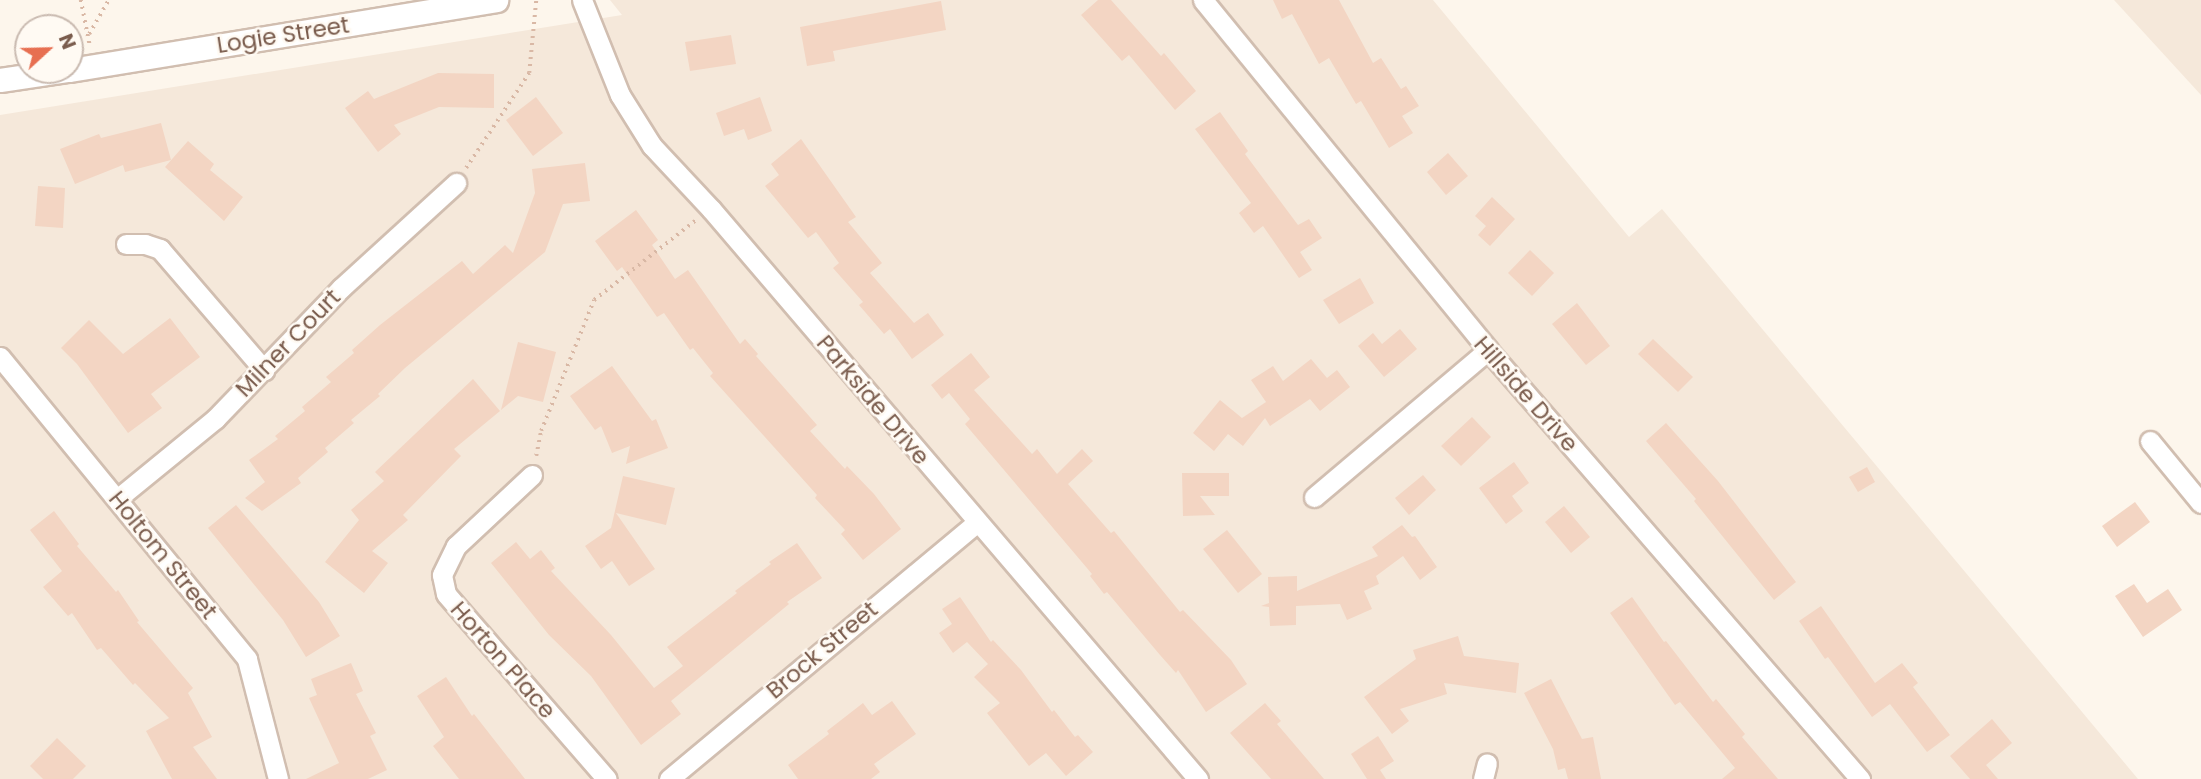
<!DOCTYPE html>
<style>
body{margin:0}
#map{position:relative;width:2201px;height:779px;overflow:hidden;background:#fdf6ec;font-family:Poppins,sans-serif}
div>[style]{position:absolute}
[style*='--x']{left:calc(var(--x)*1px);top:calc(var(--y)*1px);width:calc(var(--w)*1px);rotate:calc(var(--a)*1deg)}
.residential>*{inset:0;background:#f5e8da}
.building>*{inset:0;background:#f3d5c3}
.path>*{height:3.5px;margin-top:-1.75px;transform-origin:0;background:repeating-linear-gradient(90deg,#d9b8a5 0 2px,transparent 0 7px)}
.roads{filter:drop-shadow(2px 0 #d1beb0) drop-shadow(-2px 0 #d1beb0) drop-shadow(0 2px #d1beb0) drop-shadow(0 -2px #d1beb0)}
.minor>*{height:19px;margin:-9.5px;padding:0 9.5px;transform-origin:9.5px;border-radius:9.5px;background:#fff}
.tertiary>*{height:23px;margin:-11.5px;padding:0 11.5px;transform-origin:11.5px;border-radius:11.5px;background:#fff}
span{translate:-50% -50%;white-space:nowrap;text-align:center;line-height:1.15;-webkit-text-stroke:5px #fffaf3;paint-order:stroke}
.street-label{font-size:23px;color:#7a5c4d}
.north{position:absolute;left:14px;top:14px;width:70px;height:70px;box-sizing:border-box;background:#fffaf3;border:2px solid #cabbb1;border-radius:50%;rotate:68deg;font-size:19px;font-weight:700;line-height:28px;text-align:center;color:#7a5c4d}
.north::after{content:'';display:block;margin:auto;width:24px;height:32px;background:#e76f51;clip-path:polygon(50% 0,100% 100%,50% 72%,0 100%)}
</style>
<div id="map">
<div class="residential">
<i style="clip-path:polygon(610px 0,1433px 0,1629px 237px,1662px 209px,2138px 779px,0 779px,0 115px,622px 15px)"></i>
<i style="clip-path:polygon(2114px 0,2201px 0,2201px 95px)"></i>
</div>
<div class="building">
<i style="clip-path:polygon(1098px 0,1111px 0,1161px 56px,1164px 53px,1196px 91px,1175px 110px,1129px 55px,1122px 61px,1081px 15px)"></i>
<i style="clip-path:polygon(1273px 0,1339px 0,1373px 63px,1381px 58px,1401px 89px,1406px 86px,1419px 106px,1402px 116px,1413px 133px,1389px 148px,1361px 101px,1356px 104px,1329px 58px,1319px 64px,1292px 14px,1282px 19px)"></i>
<i style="clip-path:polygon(941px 1px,946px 30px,833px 51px,835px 61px,807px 66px,800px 27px)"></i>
<i style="clip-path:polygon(731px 35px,736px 64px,690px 71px,685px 42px)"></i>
<i style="clip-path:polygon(438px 73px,494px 74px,494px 108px,439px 107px,394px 125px,401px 134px,378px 152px,345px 108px,368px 91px,374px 99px)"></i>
<i style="clip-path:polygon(536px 97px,563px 133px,533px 156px,506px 120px)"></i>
<i style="clip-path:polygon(760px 97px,772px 131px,748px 140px,744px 129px,724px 136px,716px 113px)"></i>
<i style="clip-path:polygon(1220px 112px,1248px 151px,1245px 154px,1298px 225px,1309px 219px,1322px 238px,1300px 252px,1312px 270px,1299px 278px,1263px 226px,1254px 233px,1239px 213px,1251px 203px,1195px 129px)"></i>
<i style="clip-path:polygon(161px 123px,171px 160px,125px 172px,123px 165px,75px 184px,60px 149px,99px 134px,101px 138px)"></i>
<i style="clip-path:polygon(801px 139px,856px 217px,848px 222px,882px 263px,870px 273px,914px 323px,928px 313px,944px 335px,912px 359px,890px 329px,884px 334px,859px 305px,863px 302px,833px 268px,839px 263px,816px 232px,808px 238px,765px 186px,779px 175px,771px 164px)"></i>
<i style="clip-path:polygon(188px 141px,214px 164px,210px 170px,243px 197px,224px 221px,165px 167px)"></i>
<i style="clip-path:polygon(1448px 153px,1468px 176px,1446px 195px,1427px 172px)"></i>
<i style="clip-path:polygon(585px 163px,590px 201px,563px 204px,545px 252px,405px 368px,378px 394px,380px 396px,351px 420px,354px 423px,325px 448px,328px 452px,298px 478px,301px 483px,262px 511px,245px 498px,265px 482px,249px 460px,278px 439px,275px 436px,305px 411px,302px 407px,331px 382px,326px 377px,354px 353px,352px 350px,380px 325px,462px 261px,473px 274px,505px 245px,513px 253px,535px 193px,532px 169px)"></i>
<i style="clip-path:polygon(38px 186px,65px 188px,63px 228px,35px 226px)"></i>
<i style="clip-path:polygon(1492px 197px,1515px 219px,1490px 246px,1478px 235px,1486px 226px,1475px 216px)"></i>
<i style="clip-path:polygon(636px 210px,658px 240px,652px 245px,675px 279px,688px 270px,740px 344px,745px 339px,758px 354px,756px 356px,817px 425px,810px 431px,845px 469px,847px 466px,874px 494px,901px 529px,863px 560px,841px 534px,845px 530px,815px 498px,817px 495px,710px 376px,713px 373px,693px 348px,690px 350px,664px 313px,657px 317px,622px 267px,617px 271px,595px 241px)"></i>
<i style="clip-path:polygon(1530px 250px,1554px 273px,1532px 296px,1508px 273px)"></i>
<i style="clip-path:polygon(1360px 278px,1374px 303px,1339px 324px,1323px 300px)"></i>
<i style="clip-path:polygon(1577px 303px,1610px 346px,1586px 365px,1552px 324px)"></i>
<i style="clip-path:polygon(170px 318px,200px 357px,151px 394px,162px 408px,128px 433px,77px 364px,61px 348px,89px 320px,123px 354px)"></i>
<i style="clip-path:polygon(1400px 329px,1417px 349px,1384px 377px,1358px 346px,1373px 333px,1382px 344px)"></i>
<i style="clip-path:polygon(1653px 339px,1693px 377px,1678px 392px,1638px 354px)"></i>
<i style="clip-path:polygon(518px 342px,556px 352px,543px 402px,518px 396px,501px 410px)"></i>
<i style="clip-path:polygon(971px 353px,990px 377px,974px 390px,1032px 454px,1037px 449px,1057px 474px,1082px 449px,1093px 461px,1068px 484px,1111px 533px,1114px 531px,1180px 612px,1183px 610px,1231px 660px,1247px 684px,1206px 712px,1178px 670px,1176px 673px,1160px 655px,1107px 592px,1104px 594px,1090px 576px,1092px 574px,965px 424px,970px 419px,949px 393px,942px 399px,931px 385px)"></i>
<i style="clip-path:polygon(1311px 359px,1327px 378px,1337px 370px,1350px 387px,1320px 411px,1310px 399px,1270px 426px,1265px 418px,1243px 446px,1228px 434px,1214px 451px,1193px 433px,1220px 400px,1242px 418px,1266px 402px,1251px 380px,1273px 366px,1283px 381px)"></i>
<i style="clip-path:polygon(612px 366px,652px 421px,656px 419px,668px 448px,626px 464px,630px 446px,612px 453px,601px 426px,595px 430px,570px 396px)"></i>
<i style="clip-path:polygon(473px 379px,500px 411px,454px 449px,461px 456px,403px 515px,408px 520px,372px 551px,388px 563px,364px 593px,325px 562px,359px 520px,351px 510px,384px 481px,375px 472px)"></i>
<i style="clip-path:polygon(1472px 417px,1491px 437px,1461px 466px,1441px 446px)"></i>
<i style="clip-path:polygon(1666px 423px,1718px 481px,1796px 582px,1774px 600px,1694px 501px,1696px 499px,1646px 441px)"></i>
<i style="clip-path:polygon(1514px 462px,1529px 483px,1512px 496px,1523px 511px,1506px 524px,1479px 488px)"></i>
<i style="clip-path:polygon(1867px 467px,1875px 482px,1858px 492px,1849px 477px)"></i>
<i style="clip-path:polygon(1182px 473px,1229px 473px,1229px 496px,1200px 496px,1215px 515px,1183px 516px)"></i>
<i style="clip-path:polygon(1423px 475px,1436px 490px,1409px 515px,1395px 498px)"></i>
<i style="clip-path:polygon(623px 476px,675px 488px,666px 525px,616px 513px,655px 569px,629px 586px,612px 561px,601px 569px,585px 546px,611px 528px)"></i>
<i style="clip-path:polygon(2135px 502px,2150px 522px,2117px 547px,2102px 526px)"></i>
<i style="clip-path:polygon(236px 505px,319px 602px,340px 636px,306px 657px,283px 620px,208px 528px)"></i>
<i style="clip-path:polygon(1564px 506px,1590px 537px,1571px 553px,1545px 522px)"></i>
<i style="clip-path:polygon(54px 511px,79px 544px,77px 546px,116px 592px,118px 590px,139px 621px,137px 622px,193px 688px,188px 693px,212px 737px,193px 747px,217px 779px,172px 779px,146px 731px,169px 718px,135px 683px,133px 685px,101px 648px,97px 650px,72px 613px,68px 616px,43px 587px,62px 571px,30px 530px)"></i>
<i style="clip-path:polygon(1402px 525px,1412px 537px,1415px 536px,1437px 567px,1420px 580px,1403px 556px,1376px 576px,1379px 584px,1364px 591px,1372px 609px,1347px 620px,1340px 604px,1296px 606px,1296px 625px,1270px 626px,1269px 607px,1261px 606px,1269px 603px,1268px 577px,1297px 576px,1297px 591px,1378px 556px,1372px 547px)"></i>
<i style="clip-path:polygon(1227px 530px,1262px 574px,1238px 593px,1203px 549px)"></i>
<i style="clip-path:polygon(516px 542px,530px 559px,541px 550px,555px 568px,551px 571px,611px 635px,654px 688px,683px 666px,667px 647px,737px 593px,735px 591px,771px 564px,769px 562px,797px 543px,822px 578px,787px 602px,789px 604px,671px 701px,681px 714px,641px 745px,591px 676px,549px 635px,491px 563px)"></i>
<i style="clip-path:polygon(2134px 584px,2147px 603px,2168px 589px,2182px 610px,2143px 637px,2115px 596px)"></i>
<i style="clip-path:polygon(960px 597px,991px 642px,993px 640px,1021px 670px,1052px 712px,1054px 710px,1075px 737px,1078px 735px,1093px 752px,1066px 776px,1046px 753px,1029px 766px,987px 713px,1000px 703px,974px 677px,988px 664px,967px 642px,953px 653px,939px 633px,952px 624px,942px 609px)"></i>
<i style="clip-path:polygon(1632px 597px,1664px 642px,1666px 641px,1713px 702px,1716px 699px,1745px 734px,1742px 737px,1778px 779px,1722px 779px,1735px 768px,1680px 702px,1675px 705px,1610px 613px)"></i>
<i style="clip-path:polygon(1821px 606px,1875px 683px,1902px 663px,1918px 683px,1913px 687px,1950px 735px,1927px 752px,1890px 704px,1872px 717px,1828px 657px,1825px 659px,1799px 621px)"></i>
<i style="clip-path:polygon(1458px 636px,1464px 656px,1519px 663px,1516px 693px,1444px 683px,1447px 694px,1400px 709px,1409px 721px,1392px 734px,1364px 697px,1416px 659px,1413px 650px)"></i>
<i style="clip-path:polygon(351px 663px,363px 691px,356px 694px,376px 733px,370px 736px,387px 770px,368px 779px,306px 779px,339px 763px,309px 698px,317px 695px,311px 679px)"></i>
<i style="clip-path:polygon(446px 677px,472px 716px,474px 714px,525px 779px,459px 779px,433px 746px,444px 737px,417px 696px)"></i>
<i style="clip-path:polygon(1551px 679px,1582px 739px,1593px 737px,1601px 779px,1568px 779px,1565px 768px,1558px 770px,1553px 749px,1524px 693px)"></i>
<i style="clip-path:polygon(892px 701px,916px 734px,874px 764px,880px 772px,871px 779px,798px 779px,788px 765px,829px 734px,827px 731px,863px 703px,872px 715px)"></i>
<i style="clip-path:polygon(1265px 703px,1281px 721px,1277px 724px,1324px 779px,1271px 779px,1230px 733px)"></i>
<i style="clip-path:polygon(1992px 719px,2012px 743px,1986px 765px,1998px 779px,1970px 779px,1950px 756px)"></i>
<i style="clip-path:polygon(1378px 736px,1394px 761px,1380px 770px,1386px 779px,1367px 779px,1351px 754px)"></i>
<i style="clip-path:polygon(57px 738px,86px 766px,73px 779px,43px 779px,30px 766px)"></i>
</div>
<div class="path">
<i style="--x:81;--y:0;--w:47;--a:78.9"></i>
<i style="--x:89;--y:34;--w:39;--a:-60"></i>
<i style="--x:466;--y:168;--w:114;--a:-56.4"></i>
<i style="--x:529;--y:73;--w:73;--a:-84.5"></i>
<i style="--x:536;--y:456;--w:25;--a:-79"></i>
<i style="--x:541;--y:431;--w:141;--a:-68"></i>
<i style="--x:594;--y:300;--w:130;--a:-38.1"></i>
</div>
<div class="roads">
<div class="minor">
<i style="--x:582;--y:0;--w:102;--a:68.2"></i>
<i style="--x:620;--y:95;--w:60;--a:57.9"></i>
<i style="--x:652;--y:146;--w:86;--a:46.9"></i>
<i style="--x:711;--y:209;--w:750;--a:49.49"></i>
<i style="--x:1203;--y:0;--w:451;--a:50.8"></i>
<i style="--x:1488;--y:350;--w:568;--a:49.07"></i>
<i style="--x:126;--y:244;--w:19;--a:0"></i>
<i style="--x:145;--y:244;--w:16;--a:18"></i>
<i style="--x:160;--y:249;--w:160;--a:49.3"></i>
<i style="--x:0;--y:357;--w:390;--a:50.7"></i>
<i style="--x:247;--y:659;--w:124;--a:75.5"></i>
<i style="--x:2150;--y:441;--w:80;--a:50.6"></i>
<i style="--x:532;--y:475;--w:104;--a:136.9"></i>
<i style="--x:456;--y:546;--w:32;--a:116"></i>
<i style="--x:442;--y:575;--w:19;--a:78"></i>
<i style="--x:446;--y:594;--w:245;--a:49"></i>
<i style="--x:1314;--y:497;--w:228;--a:-40.2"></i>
<i style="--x:117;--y:499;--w:127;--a:-39.2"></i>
<i style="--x:215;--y:419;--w:182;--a:-46.1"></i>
<i style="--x:341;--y:288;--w:156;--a:-42.4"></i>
<i style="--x:669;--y:779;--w:401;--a:-39.8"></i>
<i style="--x:1483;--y:779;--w:16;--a:-76"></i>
</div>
<div class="tertiary">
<i style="--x:70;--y:70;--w:432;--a:-9.3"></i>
<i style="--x:0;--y:80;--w:69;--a:-8.4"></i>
</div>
</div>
<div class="street-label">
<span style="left:283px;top:35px;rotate:-9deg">Logie Street</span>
<span style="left:288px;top:343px;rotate:-46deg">Milner Court</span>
<span style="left:1526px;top:394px;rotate:49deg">Hillside Drive</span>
<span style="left:873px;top:400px;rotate:50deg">Parkside Drive</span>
<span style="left:163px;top:555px;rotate:51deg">Holtom Street</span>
<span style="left:822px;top:650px;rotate:-40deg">Brock Street</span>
<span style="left:503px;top:660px;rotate:49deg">Horton Place</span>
</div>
<div class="north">N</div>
</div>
